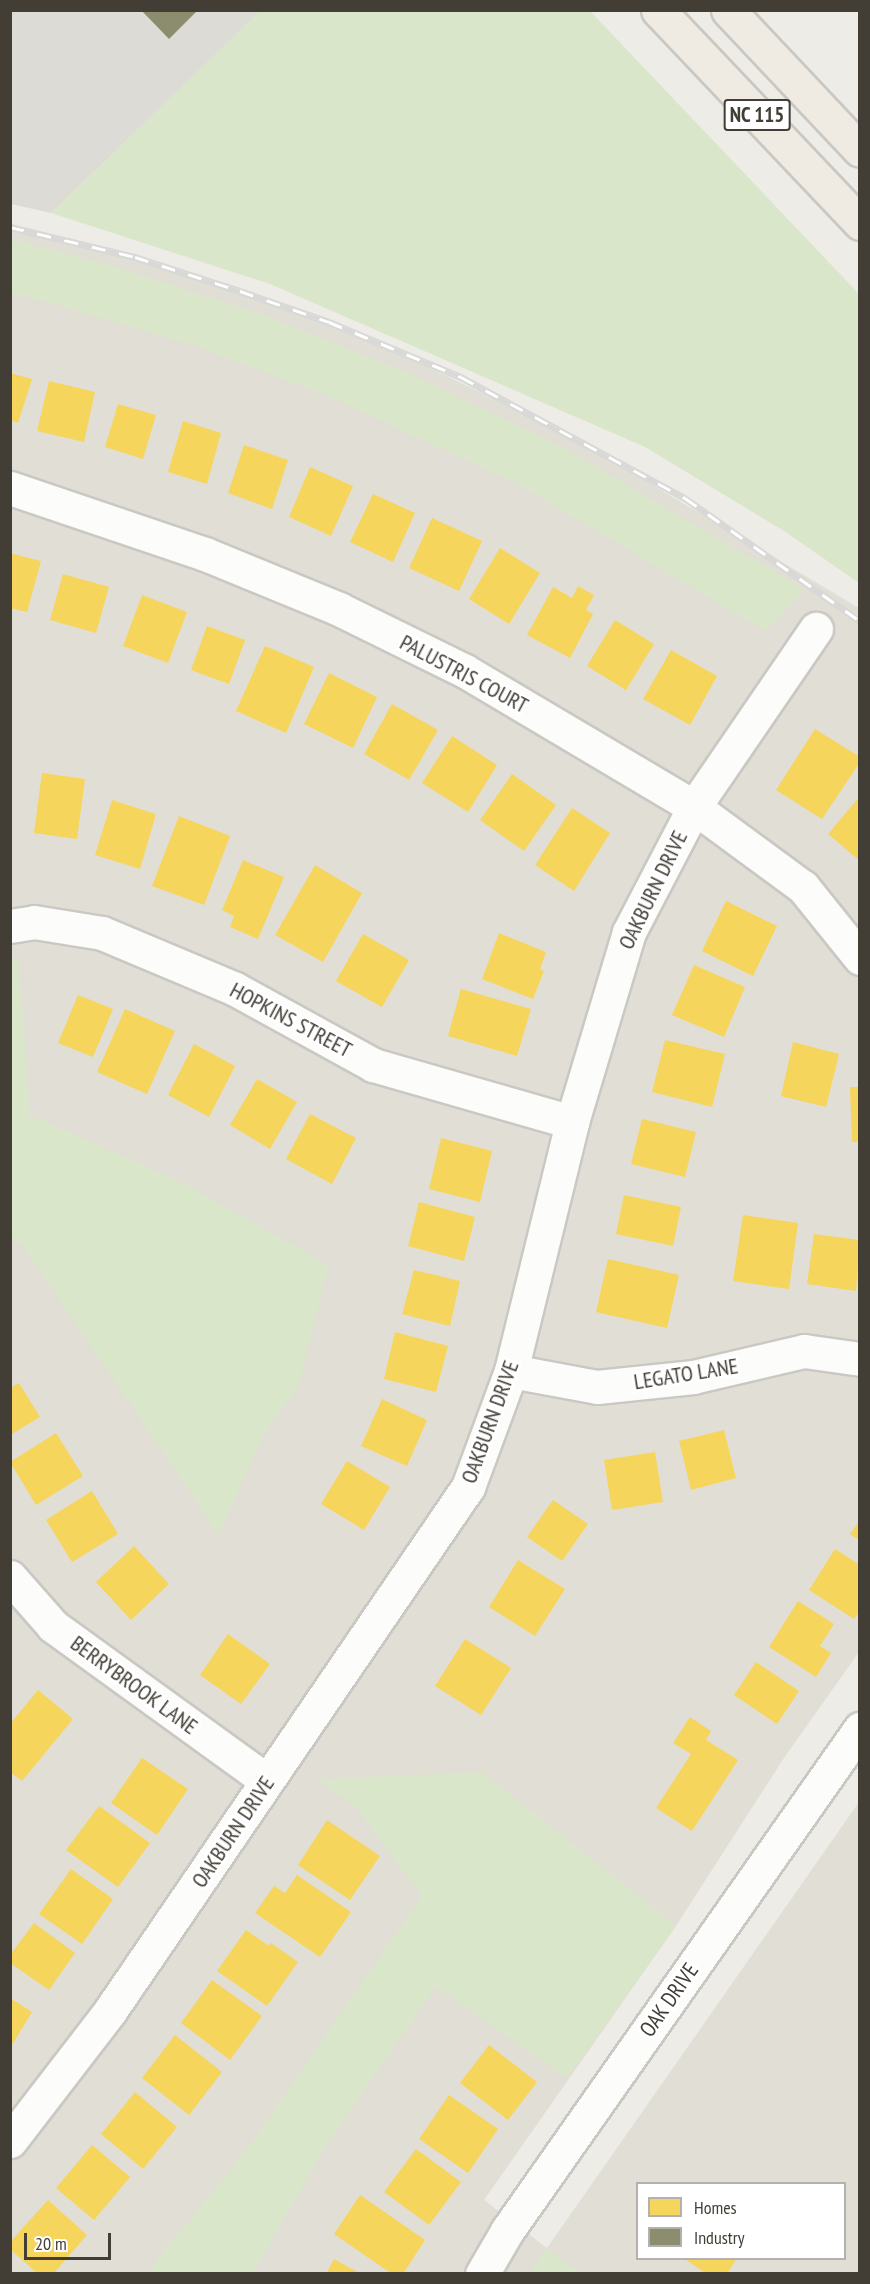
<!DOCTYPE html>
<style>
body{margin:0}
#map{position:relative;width:870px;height:2284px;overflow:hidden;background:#edece7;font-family:"PT Sans Narrow",sans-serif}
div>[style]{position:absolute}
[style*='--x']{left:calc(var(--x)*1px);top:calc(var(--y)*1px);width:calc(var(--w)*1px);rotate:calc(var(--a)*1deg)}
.residential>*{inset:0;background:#e1ded5}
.industrial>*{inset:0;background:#dddbd5}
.green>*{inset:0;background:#dae6c9}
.homes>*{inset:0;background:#f6d55c}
.industry>*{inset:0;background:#8c8c6e}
.roads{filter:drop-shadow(2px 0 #cac8c3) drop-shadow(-2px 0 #cac8c3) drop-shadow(0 2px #cac8c3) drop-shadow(0 -2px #cac8c3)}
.minor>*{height:33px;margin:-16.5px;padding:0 16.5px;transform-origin:16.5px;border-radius:16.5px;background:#fcfcfb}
.major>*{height:33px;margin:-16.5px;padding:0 16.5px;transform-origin:16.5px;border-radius:16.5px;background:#efebe3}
.rail>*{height:7px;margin-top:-3.5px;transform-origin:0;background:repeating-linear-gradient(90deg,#fff 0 14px,#d8d8d7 0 28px);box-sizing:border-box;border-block:2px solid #d8d8d7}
span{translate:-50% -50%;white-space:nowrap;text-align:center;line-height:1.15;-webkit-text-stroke:6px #fff;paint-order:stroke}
.shield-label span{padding:2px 4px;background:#fff;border:2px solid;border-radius:4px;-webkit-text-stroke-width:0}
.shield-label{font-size:21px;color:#423d35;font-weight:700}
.street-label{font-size:22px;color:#423d35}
.frame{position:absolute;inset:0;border:12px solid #423d35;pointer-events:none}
.legend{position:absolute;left:636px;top:2182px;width:210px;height:78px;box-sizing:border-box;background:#fff;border:2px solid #b3b1ae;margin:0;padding:8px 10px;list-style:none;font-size:18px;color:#423d35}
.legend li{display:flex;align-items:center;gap:12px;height:30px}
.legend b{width:30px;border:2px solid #b3b1ae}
.scale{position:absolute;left:24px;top:2233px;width:87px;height:27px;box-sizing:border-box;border:3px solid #423d35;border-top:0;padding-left:8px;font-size:18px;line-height:21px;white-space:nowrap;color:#423d35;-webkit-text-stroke:4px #fff;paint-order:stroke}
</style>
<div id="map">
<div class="residential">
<i style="clip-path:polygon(evenodd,10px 224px,115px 251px,261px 299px,411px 359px,565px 433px,859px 608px,859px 1652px,784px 1758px,676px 1926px,484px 2200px,547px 2248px,859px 1802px,859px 2273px,11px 2273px,10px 224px,638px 2184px,844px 2184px,844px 2258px,638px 2258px,638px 2184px)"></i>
</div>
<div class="industrial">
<i style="clip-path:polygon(11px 11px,261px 11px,51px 213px,11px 204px)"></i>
</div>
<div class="green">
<i style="clip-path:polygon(261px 10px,590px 11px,859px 294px,859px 583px,784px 531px,645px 447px,270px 284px,51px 213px)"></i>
<i style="clip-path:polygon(11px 239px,114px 266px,260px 314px,410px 374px,564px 448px,804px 589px,766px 631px,518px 484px,326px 395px,193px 345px,54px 304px,11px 293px)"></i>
<i style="clip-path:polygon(18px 956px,30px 1115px,181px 1182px,328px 1265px,299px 1384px,261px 1438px,219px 1535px,23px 1245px,11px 1238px,10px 958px)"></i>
<i style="clip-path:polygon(482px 1772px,676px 1926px,567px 2078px,436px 1986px,323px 2150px,253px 2273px,158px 2273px,151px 2267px,243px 2155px,422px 1896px,355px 1806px,317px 1779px)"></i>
<i style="clip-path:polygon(547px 2248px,579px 2273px,529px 2273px)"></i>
</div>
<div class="homes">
<i style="clip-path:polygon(10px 373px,32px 379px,18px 423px,10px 420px)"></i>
<i style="clip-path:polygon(49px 381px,95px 392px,84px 442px,37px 431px)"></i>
<i style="clip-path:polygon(118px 404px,156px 415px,143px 459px,105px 447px)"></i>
<i style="clip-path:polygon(183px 421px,221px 433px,207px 484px,168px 472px)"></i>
<i style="clip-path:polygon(244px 445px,288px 460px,272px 509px,228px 493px)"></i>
<i style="clip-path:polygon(310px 467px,353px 486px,331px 536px,289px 517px)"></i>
<i style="clip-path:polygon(373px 494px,415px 513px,393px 562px,350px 542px)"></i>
<i style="clip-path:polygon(432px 518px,482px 541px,459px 591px,409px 568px)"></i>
<i style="clip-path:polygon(500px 548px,540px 573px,509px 624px,469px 599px)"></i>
<i style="clip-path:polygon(10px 553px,41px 561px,27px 612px,10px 608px)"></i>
<i style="clip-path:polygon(63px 574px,109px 587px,96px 633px,50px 620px)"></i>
<i style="clip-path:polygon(578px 586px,594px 595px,586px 610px,593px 614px,570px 658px,527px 635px,553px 587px,572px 598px)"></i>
<i style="clip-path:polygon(142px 595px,187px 612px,168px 663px,123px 646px)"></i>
<i style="clip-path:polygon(615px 620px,654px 644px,626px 690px,587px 666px)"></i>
<i style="clip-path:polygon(207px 626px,245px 640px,229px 684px,191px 670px)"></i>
<i style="clip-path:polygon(265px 646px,314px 667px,286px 733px,236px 711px)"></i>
<i style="clip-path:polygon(671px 650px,717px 676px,690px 725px,643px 699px)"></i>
<i style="clip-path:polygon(329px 673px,377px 697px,353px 748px,304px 724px)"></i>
<i style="clip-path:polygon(392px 704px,438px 730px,409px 780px,364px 754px)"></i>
<i style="clip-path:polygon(815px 729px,860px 757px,860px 762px,822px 819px,776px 790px)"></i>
<i style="clip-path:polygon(452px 736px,497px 765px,468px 812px,422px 783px)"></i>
<i style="clip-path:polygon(42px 773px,85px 779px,77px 839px,34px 833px)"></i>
<i style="clip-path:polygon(512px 774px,556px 805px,524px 851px,480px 820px)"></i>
<i style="clip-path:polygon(860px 796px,860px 861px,828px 834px)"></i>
<i style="clip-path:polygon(112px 800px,156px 814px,140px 869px,95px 855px)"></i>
<i style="clip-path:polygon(572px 808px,610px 833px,574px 891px,535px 865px)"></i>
<i style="clip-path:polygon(179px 816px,230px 836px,204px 905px,152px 886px)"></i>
<i style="clip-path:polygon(243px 860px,284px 877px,258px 939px,230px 927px,234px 916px,222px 910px)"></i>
<i style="clip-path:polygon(315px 865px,362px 893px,323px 962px,275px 935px)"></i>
<i style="clip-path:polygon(726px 901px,777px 926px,753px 976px,702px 951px)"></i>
<i style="clip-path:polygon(499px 933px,546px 952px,540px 969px,544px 971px,533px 999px,482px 979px)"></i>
<i style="clip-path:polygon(363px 934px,409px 960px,382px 1007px,336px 981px)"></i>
<i style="clip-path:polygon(694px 965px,745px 987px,724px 1037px,672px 1015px)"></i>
<i style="clip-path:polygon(461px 989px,531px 1009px,517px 1056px,448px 1036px)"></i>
<i style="clip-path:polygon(78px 995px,113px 1009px,93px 1057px,58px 1043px)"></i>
<i style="clip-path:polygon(125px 1009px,175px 1031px,147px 1094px,97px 1072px)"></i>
<i style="clip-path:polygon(665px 1040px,725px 1054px,712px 1107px,652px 1092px)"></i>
<i style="clip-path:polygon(793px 1042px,839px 1054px,826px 1107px,781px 1096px)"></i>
<i style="clip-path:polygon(194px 1044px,235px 1066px,209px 1117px,168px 1095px)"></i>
<i style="clip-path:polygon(257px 1079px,297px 1102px,270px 1149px,230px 1125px)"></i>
<i style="clip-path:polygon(850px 1087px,860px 1087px,860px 1142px,852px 1142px)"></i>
<i style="clip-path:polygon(310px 1114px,356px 1138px,332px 1184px,286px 1159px)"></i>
<i style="clip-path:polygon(642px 1119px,696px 1132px,685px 1177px,631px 1164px)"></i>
<i style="clip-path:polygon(441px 1138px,492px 1151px,480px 1202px,429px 1189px)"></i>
<i style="clip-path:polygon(624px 1195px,681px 1207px,673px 1246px,616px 1234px)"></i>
<i style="clip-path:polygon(419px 1202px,475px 1217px,464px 1261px,408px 1246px)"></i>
<i style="clip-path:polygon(743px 1215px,798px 1223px,789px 1289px,733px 1281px)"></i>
<i style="clip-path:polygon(814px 1234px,860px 1240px,856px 1291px,807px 1284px)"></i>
<i style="clip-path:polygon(608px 1259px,679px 1275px,667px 1328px,596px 1312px)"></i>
<i style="clip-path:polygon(414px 1270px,460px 1281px,450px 1326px,402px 1314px)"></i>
<i style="clip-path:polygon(395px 1332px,448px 1346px,436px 1392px,384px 1379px)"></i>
<i style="clip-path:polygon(19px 1383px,40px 1417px,10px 1435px,10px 1388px)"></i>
<i style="clip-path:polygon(382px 1399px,427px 1420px,407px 1466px,361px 1446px)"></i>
<i style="clip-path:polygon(724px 1430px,736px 1478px,691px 1490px,679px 1441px)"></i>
<i style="clip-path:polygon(56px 1433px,83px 1476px,36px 1505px,10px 1462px)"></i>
<i style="clip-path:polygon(655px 1452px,663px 1502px,612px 1510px,604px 1460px)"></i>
<i style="clip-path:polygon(347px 1461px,390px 1487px,364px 1530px,321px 1504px)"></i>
<i style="clip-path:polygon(92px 1491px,118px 1534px,72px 1562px,46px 1520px)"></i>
<i style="clip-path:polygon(553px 1500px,588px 1524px,562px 1561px,527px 1537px)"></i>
<i style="clip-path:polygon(860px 1520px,860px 1541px,850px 1534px)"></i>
<i style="clip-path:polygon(134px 1546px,169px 1584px,131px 1620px,96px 1582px)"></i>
<i style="clip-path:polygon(835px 1549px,860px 1565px,860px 1611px,854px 1619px,809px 1590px)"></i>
<i style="clip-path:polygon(518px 1560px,565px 1589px,535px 1636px,489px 1607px)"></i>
<i style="clip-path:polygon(798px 1601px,834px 1624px,820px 1646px,831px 1653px,816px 1677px,769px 1647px)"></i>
<i style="clip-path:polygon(228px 1634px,270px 1664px,241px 1704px,200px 1675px)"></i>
<i style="clip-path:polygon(465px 1639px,511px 1668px,481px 1715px,435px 1686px)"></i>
<i style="clip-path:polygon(756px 1662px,799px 1691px,777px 1724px,734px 1695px)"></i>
<i style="clip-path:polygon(38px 1690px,73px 1719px,22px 1781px,10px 1772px,10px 1724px)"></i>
<i style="clip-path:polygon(690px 1717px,711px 1731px,706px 1740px,738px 1760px,692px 1831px,656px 1808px,691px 1754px,673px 1743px)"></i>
<i style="clip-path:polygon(142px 1758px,188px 1789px,157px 1835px,111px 1803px)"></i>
<i style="clip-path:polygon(99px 1806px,150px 1843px,118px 1887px,66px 1850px)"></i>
<i style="clip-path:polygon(327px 1820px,380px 1856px,350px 1900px,298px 1865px)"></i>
<i style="clip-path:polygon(71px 1869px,113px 1899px,82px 1944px,39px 1914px)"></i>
<i style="clip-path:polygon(297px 1875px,351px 1912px,320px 1957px,255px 1913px,274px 1886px,285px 1893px)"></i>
<i style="clip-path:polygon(34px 1923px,75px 1953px,49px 1990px,10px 1963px,10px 1955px)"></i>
<i style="clip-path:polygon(246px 1930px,269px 1946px,271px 1943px,298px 1962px,267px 2006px,217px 1971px)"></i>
<i style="clip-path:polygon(212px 1980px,262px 2016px,230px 2060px,181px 2023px)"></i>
<i style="clip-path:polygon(10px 1998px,32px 2012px,12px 2045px,10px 2044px)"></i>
<i style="clip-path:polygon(175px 2035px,222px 2072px,189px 2115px,142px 2078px)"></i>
<i style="clip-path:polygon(489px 2045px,537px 2082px,508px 2120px,460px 2083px)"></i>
<i style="clip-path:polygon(135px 2092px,177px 2127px,143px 2169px,101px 2134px)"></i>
<i style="clip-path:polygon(449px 2095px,498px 2129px,468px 2173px,419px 2139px)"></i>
<i style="clip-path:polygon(92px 2145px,130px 2177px,94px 2220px,56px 2188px)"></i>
<i style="clip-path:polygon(416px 2149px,461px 2182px,429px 2225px,384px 2192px)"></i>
<i style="clip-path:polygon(360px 2195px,425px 2240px,403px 2274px,392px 2274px,334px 2234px)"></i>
<i style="clip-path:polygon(48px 2200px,87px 2235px,53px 2274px,38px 2274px,10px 2249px,10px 2242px)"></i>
<i style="clip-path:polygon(688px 2258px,737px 2258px,727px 2274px,707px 2274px,686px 2260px)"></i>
<i style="clip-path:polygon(334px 2259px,361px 2274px,326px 2274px)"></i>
</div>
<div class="industry">
<i style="clip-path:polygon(141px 10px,198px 10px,169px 39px)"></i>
</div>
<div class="roads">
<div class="minor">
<i style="--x:10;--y:488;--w:206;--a:18.7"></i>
<i style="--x:205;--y:554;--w:145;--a:22.3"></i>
<i style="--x:339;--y:609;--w:140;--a:26.2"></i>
<i style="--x:465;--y:671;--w:266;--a:30.7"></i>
<i style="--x:694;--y:807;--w:135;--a:36.3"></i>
<i style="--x:803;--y:887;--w:91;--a:51.2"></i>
<i style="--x:10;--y:926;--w:24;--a:-9"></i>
<i style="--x:34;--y:922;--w:69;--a:9.2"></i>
<i style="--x:102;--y:933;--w:144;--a:22.8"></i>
<i style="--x:235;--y:989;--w:158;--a:28.8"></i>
<i style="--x:373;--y:1065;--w:207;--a:16"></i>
<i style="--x:511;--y:1371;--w:87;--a:10.5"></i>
<i style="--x:597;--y:1387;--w:97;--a:-5.9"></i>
<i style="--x:693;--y:1377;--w:114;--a:-13.2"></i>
<i style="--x:804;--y:1351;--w:57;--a:8.1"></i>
<i style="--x:10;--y:1577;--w:65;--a:48.7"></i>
<i style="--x:53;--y:1626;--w:264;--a:35.9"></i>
<i style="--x:10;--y:2141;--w:164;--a:-52.4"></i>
<i style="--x:110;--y:2011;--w:635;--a:-55.66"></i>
<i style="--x:468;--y:1487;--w:124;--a:-69.7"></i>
<i style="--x:511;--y:1371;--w:256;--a:-76.2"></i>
<i style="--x:572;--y:1122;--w:198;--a:-73.3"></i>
<i style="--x:629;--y:932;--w:141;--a:-62.5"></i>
<i style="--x:694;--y:807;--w:216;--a:-55.6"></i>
<i style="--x:482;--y:2274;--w:50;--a:-59.8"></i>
<i style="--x:507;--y:2231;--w:614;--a:-54.89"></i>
</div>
<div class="major">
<i style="--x:658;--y:10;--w:294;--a:46.5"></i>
<i style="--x:728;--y:10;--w:192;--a:46.7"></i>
</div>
</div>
<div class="rail">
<i style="--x:10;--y:227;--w:129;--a:13.5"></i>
<i style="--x:135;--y:257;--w:110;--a:17.9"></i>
<i style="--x:240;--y:291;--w:94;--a:19.2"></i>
<i style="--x:329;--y:322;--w:143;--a:22.6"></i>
<i style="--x:461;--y:377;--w:255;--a:28.4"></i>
<i style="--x:685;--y:498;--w:214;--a:35.1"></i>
</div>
<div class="shield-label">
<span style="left:757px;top:115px">NC 115</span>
</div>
<div class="street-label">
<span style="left:464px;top:674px;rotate:28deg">PALUSTRIS COURT</span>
<span style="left:653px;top:890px;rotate:-64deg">OAKBURN DRIVE</span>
<span style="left:291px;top:1020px;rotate:28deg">HOPKINS STREET</span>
<span style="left:686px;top:1374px;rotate:-9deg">LEGATO LANE</span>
<span style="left:490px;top:1422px;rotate:-70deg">OAKBURN DRIVE</span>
<span style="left:134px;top:1685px;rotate:36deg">BERRYBROOK LANE</span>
<span style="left:233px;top:1832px;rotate:-56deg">OAKBURN DRIVE</span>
<span style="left:669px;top:2000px;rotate:-55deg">OAK DRIVE</span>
</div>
<div class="frame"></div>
<ul class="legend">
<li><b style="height:16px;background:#f6d55c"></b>Homes</li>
<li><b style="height:16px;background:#8c8c6e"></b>Industry</li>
</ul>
<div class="scale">20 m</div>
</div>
